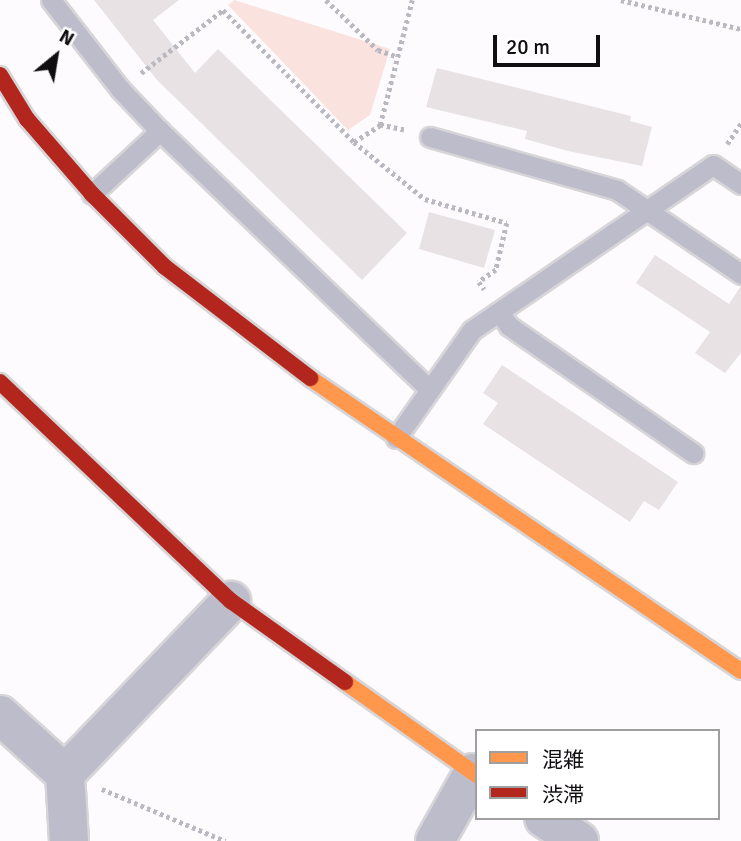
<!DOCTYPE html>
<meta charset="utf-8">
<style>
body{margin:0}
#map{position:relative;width:741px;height:841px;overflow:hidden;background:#fdfbfd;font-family:Signika,"Noto Sans JP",sans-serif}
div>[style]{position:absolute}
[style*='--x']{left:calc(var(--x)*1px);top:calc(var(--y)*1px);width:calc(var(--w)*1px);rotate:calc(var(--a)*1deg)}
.green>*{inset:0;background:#fae2df}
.building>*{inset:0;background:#e8e2e5}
.path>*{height:4.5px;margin-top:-2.25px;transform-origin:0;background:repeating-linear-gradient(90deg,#bab9c1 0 3.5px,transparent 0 7px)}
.roads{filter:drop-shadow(2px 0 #d7d5d7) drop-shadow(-2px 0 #d7d5d7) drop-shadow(0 2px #d7d5d7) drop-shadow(0 -2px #d7d5d7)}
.lane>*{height:19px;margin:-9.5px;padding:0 9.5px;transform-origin:9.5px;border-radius:9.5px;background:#bdbccb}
.street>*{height:38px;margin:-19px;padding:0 19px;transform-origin:19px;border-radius:19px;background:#bdbccb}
.slow>*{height:16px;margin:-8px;padding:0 8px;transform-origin:8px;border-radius:8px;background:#ff974d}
.jam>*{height:16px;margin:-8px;padding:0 8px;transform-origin:8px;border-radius:8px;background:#b3261e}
span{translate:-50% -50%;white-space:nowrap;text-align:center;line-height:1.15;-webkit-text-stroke:5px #fff;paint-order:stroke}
.legend{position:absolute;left:475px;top:729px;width:245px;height:91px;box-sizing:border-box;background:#fff;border:2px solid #a09fa0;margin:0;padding:9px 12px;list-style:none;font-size:21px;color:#110e11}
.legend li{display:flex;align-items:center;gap:14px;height:35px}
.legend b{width:35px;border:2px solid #a09fa0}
.north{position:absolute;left:21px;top:21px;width:70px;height:70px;-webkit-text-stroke:5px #fff;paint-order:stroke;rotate:30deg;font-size:19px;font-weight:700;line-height:28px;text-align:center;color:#110e11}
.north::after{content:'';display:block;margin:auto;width:24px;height:32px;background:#110e11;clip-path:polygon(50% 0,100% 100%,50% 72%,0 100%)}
.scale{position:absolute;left:493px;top:35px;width:107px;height:32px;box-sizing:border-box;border:4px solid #110e11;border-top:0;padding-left:9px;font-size:21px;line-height:24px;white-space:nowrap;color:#110e11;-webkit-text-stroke:5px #fff;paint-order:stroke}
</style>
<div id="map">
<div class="green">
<i style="clip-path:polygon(234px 0,390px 49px,370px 115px,348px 130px,228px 5px)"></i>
</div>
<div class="building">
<i style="clip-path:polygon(94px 0,179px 0,153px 20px,195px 73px,218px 49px,407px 233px,362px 280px,157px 80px)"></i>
<i style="clip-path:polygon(437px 68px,631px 116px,630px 121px,652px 127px,642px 166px,568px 151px,525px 139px,527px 131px,426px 107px)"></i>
<i style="clip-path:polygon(429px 212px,495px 230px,484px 268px,419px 249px)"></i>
<i style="clip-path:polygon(655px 255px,729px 304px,741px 286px,741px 353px,725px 373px,695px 353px,710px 332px,636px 283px)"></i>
<i style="clip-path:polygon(502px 365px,678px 482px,659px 510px,644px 501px,630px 522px,483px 424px,498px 403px,483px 393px)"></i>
</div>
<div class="path">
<i style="--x:326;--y:0;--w:72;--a:43.9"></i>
<i style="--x:378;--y:50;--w:18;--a:19"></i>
<i style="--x:621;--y:0;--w:123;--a:13.6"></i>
<i style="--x:141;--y:73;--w:103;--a:-37.5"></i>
<i style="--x:223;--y:10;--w:186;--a:45.2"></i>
<i style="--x:354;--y:142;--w:31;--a:-33"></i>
<i style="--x:404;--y:130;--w:25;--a:-168"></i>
<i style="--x:380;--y:125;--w:129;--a:-75.6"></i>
<i style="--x:354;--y:142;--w:91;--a:38.8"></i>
<i style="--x:425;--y:199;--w:85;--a:16.3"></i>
<i style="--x:507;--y:223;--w:48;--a:103.2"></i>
<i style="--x:496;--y:270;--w:21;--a:145"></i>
<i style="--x:479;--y:282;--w:9;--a:54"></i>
<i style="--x:727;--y:144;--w:25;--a:-56"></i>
<i style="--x:102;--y:789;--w:134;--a:22.9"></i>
</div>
<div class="roads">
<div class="lane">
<i style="--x:51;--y:0;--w:113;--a:52.2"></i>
<i style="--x:120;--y:89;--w:58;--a:46.4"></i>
<i style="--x:160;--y:131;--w:373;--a:43.8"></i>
<i style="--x:430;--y:137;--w:194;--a:15.8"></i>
<i style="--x:617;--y:190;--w:150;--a:34.1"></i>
<i style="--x:92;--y:194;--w:93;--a:-42.8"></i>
<i style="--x:499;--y:312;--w:17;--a:54"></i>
<i style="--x:509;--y:326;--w:224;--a:34.6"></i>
<i style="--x:396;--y:438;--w:132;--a:-54.9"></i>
<i style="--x:472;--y:330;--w:292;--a:-34.4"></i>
<i style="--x:713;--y:165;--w:34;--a:34"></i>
</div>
<div class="street">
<i style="--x:0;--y:715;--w:88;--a:42.2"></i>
<i style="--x:544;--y:818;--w:42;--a:33.3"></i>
<i style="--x:69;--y:841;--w:67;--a:-93.4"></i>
<i style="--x:65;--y:774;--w:240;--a:-46.2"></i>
<i style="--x:435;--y:841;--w:78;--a:-60.8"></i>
</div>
<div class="slow">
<i style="--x:310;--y:378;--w:521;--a:34.21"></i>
<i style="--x:345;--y:682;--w:161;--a:35.2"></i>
</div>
<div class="jam">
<i style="--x:0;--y:75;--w:52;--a:58.5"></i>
<i style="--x:27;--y:119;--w:99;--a:49.1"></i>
<i style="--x:92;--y:194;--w:103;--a:45"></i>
<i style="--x:165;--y:267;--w:183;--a:37.4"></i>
<i style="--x:0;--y:382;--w:318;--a:43.5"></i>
<i style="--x:231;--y:601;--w:140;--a:35.4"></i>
</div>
</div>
<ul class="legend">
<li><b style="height:9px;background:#ff974d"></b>混雑</li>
<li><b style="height:9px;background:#b3261e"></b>渋滞</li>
</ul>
<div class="north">N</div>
<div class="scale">20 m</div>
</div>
